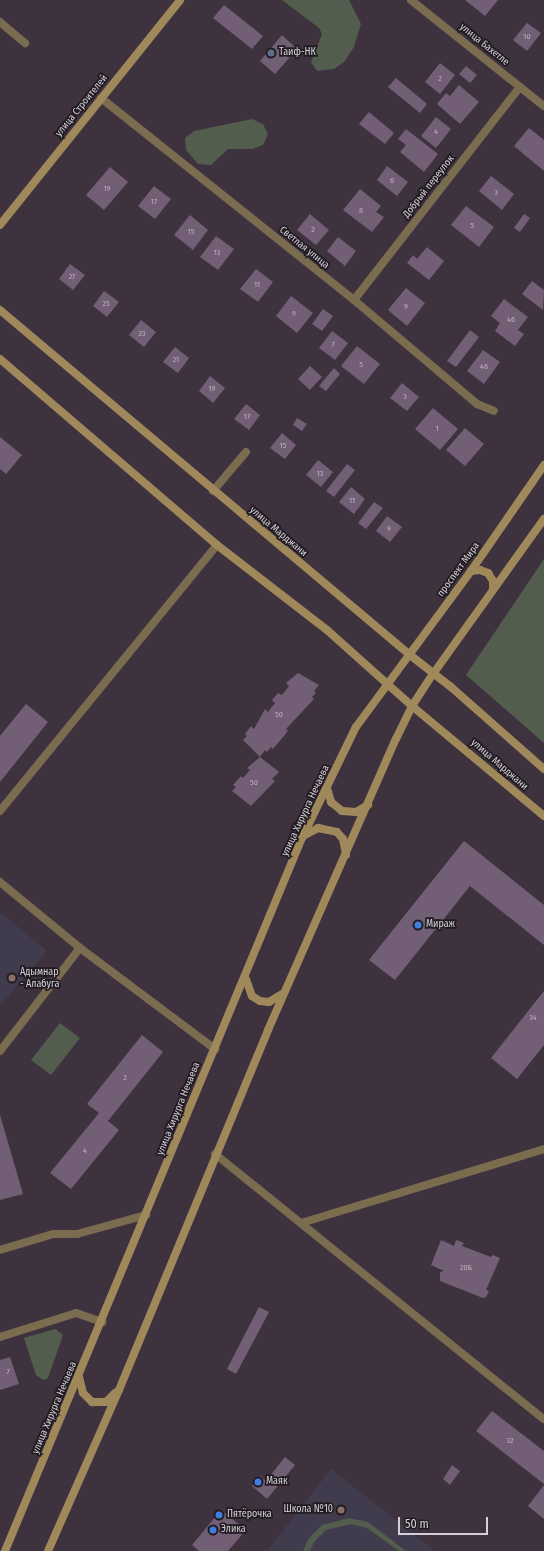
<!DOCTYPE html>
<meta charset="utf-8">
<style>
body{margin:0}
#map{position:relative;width:544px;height:1551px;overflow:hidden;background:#3e323f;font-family:"Fira Sans Condensed",sans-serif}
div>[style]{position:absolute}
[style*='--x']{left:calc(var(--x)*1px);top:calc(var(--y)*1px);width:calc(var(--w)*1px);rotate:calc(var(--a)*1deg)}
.education>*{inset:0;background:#403b4d}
.green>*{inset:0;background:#525d4e}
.building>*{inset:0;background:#725f75}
.street>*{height:8px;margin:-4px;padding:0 4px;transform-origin:4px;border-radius:4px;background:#7a6c4f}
.secondary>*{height:8px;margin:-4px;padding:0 4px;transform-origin:4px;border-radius:4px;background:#9f8859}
.dots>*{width:11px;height:11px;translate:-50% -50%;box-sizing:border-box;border:2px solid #211c22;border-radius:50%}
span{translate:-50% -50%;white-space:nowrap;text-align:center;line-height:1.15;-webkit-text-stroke:3.5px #211c22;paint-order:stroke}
.number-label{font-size:8px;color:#bdb3be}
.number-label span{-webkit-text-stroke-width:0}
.street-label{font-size:10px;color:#d6cfd7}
.poi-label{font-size:10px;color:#d6cfd7}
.left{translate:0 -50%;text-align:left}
.right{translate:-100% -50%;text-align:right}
.scale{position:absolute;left:398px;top:1517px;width:90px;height:18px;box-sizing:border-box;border:2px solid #d6cfd7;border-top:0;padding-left:5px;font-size:12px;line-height:14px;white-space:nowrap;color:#d6cfd7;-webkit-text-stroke:3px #211c22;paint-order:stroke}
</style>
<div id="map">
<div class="education">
<i style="clip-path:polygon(0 912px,47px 951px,0 1006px)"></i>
<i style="clip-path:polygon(331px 1469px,435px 1551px,267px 1551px)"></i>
</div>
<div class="green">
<i style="clip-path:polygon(282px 0,349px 0,361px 24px,354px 47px,344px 62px,334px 69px,317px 71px,311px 62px,322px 34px,319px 28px)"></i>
<i style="clip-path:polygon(252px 119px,263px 124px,268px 134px,263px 145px,252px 149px,228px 149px,211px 165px,198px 164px,186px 150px,185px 138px,194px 131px)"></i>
<i style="clip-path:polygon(544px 559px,544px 743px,466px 675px)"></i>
<i style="clip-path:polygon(60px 1023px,80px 1038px,51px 1075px,31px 1060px)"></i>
<i style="clip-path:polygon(55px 1329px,63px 1335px,48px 1378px,43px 1380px,36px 1375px,24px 1338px)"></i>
<i style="clip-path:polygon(349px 1518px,368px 1522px,406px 1551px,399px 1551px,367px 1528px,351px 1524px,326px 1530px,314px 1542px,310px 1551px,303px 1551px,309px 1538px,322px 1525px)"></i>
</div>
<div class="building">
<i style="clip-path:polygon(465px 0,498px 0,485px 16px)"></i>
<i style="clip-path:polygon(224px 5px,263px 36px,252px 49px,213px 18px)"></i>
<i style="clip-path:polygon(527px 23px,541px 33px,527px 51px,513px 40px)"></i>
<i style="clip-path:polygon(282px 35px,297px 49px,275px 74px,260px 61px)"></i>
<i style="clip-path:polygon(440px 63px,455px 75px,440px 94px,425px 82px)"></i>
<i style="clip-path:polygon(466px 66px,477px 75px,470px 83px,459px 74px)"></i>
<i style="clip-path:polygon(396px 78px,427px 104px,420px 113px,388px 87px)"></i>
<i style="clip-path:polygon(459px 85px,479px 102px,460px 124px,437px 104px,446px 93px,450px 96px)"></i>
<i style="clip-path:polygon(369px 112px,394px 133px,385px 144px,359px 124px)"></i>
<i style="clip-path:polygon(436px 117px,451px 129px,436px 148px,421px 136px)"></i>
<i style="clip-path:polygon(529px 128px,544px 140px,544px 171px,514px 146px)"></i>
<i style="clip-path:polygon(406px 129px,438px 154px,424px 172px,400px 152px,406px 145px,398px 139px)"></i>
<i style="clip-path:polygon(387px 166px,408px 182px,397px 196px,377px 180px)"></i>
<i style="clip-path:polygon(110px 167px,128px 182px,104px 210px,86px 195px)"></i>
<i style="clip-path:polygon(491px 176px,514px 194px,502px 210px,479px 191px)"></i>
<i style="clip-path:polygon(154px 186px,171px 199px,155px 219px,138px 206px)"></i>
<i style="clip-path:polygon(360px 189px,381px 206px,376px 212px,384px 217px,372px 232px,343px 210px)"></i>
<i style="clip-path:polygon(466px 206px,494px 227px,479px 247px,451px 225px)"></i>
<i style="clip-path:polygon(310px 214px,329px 230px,316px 245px,297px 230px)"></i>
<i style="clip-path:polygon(524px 214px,530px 218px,520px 232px,514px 228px)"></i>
<i style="clip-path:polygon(190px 215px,208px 230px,193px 250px,174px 235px)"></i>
<i style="clip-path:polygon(216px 236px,234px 249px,218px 270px,200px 257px)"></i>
<i style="clip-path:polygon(338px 237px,356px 251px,345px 266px,327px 251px)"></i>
<i style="clip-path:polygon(427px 247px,444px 261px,429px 280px,407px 263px,413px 255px,417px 259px)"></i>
<i style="clip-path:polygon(70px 264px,85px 275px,73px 290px,59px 279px)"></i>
<i style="clip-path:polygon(256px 269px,273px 282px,258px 302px,240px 289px)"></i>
<i style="clip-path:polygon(532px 281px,544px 290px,543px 310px,522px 294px)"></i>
<i style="clip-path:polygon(406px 288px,425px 303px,407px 326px,388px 310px)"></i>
<i style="clip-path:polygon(104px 291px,119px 302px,107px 317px,93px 306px)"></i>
<i style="clip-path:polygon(291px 296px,313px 313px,297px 333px,276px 316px)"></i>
<i style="clip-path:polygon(504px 299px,528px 317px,518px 330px,524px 334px,515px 346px,495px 331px,500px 323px,491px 316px)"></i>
<i style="clip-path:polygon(323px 309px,333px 316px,322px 331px,312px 324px)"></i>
<i style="clip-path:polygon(141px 320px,156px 332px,144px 347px,129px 335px)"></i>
<i style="clip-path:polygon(470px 330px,479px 337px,456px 367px,447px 361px)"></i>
<i style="clip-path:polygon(332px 331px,348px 343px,335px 360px,319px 348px)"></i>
<i style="clip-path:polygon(357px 346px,380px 364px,364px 384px,341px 366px)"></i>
<i style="clip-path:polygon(175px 347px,189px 358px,178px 373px,163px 362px)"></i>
<i style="clip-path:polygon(483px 350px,500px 362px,484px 384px,467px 371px)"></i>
<i style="clip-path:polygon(310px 366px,322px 377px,310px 390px,298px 379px)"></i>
<i style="clip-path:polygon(334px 368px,340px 374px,326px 391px,319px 386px)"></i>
<i style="clip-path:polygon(210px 376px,225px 388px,213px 403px,199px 391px)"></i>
<i style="clip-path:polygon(402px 383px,419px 397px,407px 411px,390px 398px)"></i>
<i style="clip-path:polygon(246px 404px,260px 415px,249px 430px,234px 419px)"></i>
<i style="clip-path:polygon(433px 408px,458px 429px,440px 450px,415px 429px)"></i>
<i style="clip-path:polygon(297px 418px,307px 424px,302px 431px,293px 425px)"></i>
<i style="clip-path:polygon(465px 428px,484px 444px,465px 466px,446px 450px)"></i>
<i style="clip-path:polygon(282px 433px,296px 445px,285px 459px,270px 448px)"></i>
<i style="clip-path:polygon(0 437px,22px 455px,6px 474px,0 469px)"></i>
<i style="clip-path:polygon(318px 460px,333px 472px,321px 487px,306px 475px)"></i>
<i style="clip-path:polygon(347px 464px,355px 470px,334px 497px,326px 491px)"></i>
<i style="clip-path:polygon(351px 487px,365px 499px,354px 514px,339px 502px)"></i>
<i style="clip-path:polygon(374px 502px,383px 508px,366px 529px,358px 523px)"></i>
<i style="clip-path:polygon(387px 516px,402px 527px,390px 542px,376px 531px)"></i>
<i style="clip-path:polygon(298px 673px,319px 685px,314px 691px,316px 693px,312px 697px,314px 699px,286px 729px,288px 731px,273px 749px,271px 747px,267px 752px,265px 750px,260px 757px,243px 740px,247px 736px,245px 734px,251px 726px,254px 729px,265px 709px,268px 712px,275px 703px,272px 700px,278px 693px,282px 695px,289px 686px,286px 683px)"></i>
<i style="clip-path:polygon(26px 704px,48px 722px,0 782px,0 736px)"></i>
<i style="clip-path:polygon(260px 757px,279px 772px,272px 779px,275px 781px,251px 806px,232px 791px,236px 787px,233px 785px,241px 776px,243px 778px,250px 770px,247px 768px)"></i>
<i style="clip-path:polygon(464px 841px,544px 905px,544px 945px,470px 886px,395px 980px,369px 960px)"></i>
<i style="clip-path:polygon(544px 991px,544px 1045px,517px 1079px,491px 1058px)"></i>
<i style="clip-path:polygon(142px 1035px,163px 1052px,108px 1121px,119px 1130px,71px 1189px,50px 1173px,99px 1113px,87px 1104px)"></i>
<i style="clip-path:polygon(0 1115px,23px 1194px,0 1200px)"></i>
<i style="clip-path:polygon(441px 1240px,454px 1246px,456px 1240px,464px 1243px,462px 1246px,491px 1257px,493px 1255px,500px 1258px,486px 1290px,489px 1291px,486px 1297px,483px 1298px,440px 1281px,440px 1272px,444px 1271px,431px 1265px)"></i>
<i style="clip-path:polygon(259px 1307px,269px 1312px,236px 1374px,227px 1369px)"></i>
<i style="clip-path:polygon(10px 1357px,19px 1384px,0 1390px,0 1360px)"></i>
<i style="clip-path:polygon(492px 1411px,544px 1451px,544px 1484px,476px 1431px)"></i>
<i style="clip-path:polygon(285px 1457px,295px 1465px,267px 1499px,252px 1486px,260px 1476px,266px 1481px)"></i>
<i style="clip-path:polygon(452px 1465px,460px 1471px,450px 1485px,443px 1479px)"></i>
<i style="clip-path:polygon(544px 1485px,544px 1519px,528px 1506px)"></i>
<i style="clip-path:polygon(221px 1510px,246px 1530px,228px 1551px,199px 1551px,192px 1545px)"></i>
</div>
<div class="street">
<i style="--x:411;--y:0;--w:170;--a:38.6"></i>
<i style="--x:0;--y:22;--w:33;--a:40"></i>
<i style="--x:101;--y:98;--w:324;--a:38.6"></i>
<i style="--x:354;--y:300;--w:161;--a:40.2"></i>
<i style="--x:477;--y:404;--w:18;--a:22"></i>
<i style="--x:354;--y:300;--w:270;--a:-52.1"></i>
<i style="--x:213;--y:491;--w:51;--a:-49.8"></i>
<i style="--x:0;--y:811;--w:343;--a:-50.8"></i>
<i style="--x:0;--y:882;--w:104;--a:39.5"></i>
<i style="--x:80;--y:948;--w:169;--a:36.8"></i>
<i style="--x:0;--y:1051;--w:130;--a:-52.2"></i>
<i style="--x:215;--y:1154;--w:422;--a:38.9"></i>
<i style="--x:301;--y:1223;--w:254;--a:-16.9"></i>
<i style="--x:0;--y:1250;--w:55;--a:-16.8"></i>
<i style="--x:53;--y:1234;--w:24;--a:0"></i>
<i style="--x:77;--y:1234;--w:72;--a:-15.4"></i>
<i style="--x:0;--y:1337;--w:80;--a:-17.5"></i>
<i style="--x:76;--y:1313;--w:28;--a:19"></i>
</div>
<div class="secondary">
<i style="--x:0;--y:225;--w:288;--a:-51.3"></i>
<i style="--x:0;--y:310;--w:536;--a:40.08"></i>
<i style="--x:410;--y:655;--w:52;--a:38"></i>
<i style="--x:451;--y:687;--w:124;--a:41.4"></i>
<i style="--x:0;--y:359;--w:286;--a:40.6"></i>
<i style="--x:217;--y:545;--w:139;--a:37.7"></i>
<i style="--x:327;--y:630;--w:114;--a:41.8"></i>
<i style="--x:412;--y:706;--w:172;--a:39.8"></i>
<i style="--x:471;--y:571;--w:9;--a:-6"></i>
<i style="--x:480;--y:570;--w:9;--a:21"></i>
<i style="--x:488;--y:573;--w:9;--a:58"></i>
<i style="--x:493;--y:581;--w:8;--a:90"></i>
<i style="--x:327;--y:788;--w:15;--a:74"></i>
<i style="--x:331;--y:802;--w:14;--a:39"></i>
<i style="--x:342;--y:811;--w:14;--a:4"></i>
<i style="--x:356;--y:812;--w:14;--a:-30"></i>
<i style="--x:305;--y:835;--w:15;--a:-28"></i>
<i style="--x:318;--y:828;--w:19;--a:12"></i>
<i style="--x:337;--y:832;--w:9;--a:49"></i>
<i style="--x:343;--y:839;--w:16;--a:79"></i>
<i style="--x:246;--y:979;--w:18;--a:71"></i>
<i style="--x:252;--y:996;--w:9;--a:32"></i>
<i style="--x:260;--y:1001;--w:9;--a:6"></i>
<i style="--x:269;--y:1002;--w:17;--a:-31"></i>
<i style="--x:79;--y:1377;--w:16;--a:76"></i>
<i style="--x:83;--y:1393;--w:13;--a:45"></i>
<i style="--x:92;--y:1402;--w:14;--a:0"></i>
<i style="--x:106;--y:1402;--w:13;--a:-45"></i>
<i style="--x:5;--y:1551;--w:772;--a:-67.39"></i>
<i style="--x:302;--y:838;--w:123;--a:-64.1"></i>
<i style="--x:356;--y:727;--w:194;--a:-53.6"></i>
<i style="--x:471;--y:571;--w:129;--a:-55.4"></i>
<i style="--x:48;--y:1551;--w:176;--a:-66.2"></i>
<i style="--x:119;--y:1390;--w:390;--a:-67.5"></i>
<i style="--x:268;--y:1030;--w:318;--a:-66.3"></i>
<i style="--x:396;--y:739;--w:37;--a:-64"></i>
<i style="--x:412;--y:706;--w:38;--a:-57"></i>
<i style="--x:433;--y:674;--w:191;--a:-54.4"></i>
</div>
<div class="dots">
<i style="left:271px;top:53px;background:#5c6f8a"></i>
<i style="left:418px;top:925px;background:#3f7fe0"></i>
<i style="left:12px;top:978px;background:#8d6e63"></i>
<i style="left:258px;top:1482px;background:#3f7fe0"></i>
<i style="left:341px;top:1510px;background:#8d6e63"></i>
<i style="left:219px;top:1515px;background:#3f7fe0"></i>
<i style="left:213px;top:1530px;background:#3f7fe0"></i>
</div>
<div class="number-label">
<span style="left:527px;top:37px">10</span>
<span style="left:440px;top:79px">2</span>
<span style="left:436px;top:132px">4</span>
<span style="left:392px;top:181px">6</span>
<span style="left:107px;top:189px">19</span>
<span style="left:496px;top:193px">3</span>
<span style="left:154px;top:202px">17</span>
<span style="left:361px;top:211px">8</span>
<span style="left:472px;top:226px">5</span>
<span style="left:313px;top:230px">2</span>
<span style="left:191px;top:232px">15</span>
<span style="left:217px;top:253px">13</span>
<span style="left:72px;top:277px">27</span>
<span style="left:257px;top:285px">11</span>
<span style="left:106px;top:304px">25</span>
<span style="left:406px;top:307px">9</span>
<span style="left:294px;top:314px">9</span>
<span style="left:511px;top:320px">46</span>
<span style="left:142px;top:334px">23</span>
<span style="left:333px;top:345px">7</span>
<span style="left:176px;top:360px">21</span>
<span style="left:361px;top:365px">5</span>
<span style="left:484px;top:367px">48</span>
<span style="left:212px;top:389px">19</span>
<span style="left:405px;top:397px">3</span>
<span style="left:247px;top:417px">17</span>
<span style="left:437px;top:429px">1</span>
<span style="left:283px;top:446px">15</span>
<span style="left:320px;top:474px">13</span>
<span style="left:352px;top:501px">11</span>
<span style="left:389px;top:529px">9</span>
<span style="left:279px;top:715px">50</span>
<span style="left:254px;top:783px">50</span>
<span style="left:533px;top:1018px">34</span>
<span style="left:125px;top:1078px">2</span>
<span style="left:85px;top:1151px">4</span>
<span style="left:466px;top:1268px">20Б</span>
<span style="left:8px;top:1372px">7</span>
<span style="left:510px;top:1441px">32</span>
</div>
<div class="street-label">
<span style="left:484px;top:45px;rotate:39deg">улица Бахетле</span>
<span style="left:82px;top:106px;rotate:-51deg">улица Строителей</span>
<span style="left:429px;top:187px;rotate:-52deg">Добрый переулок</span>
<span style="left:304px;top:248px;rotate:39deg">Светлая улица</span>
<span style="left:278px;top:532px;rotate:40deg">улица Марджани</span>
<span style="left:459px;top:570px;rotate:-54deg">проспект Мира</span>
<span style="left:499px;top:765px;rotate:41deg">улица Марджани</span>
<span style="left:306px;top:811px;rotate:-65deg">улица Хирурга Нечаева</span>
<span style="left:179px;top:1109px;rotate:-68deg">улица Хирурга Нечаева</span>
<span style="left:55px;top:1408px;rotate:-67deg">улица Хирурга Нечаева</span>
</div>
<div class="poi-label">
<span class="left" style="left:279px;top:53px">Таиф-НК</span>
<span class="left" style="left:426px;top:925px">Мираж</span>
<span class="left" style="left:20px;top:978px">Адымнар<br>- Алабуга</span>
<span class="left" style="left:266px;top:1482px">Маяк</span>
<span class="right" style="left:333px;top:1510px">Школа №10</span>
<span class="left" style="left:227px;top:1515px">Пятёрочка</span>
<span class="left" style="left:221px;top:1530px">Элика</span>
</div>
<div class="scale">50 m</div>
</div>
